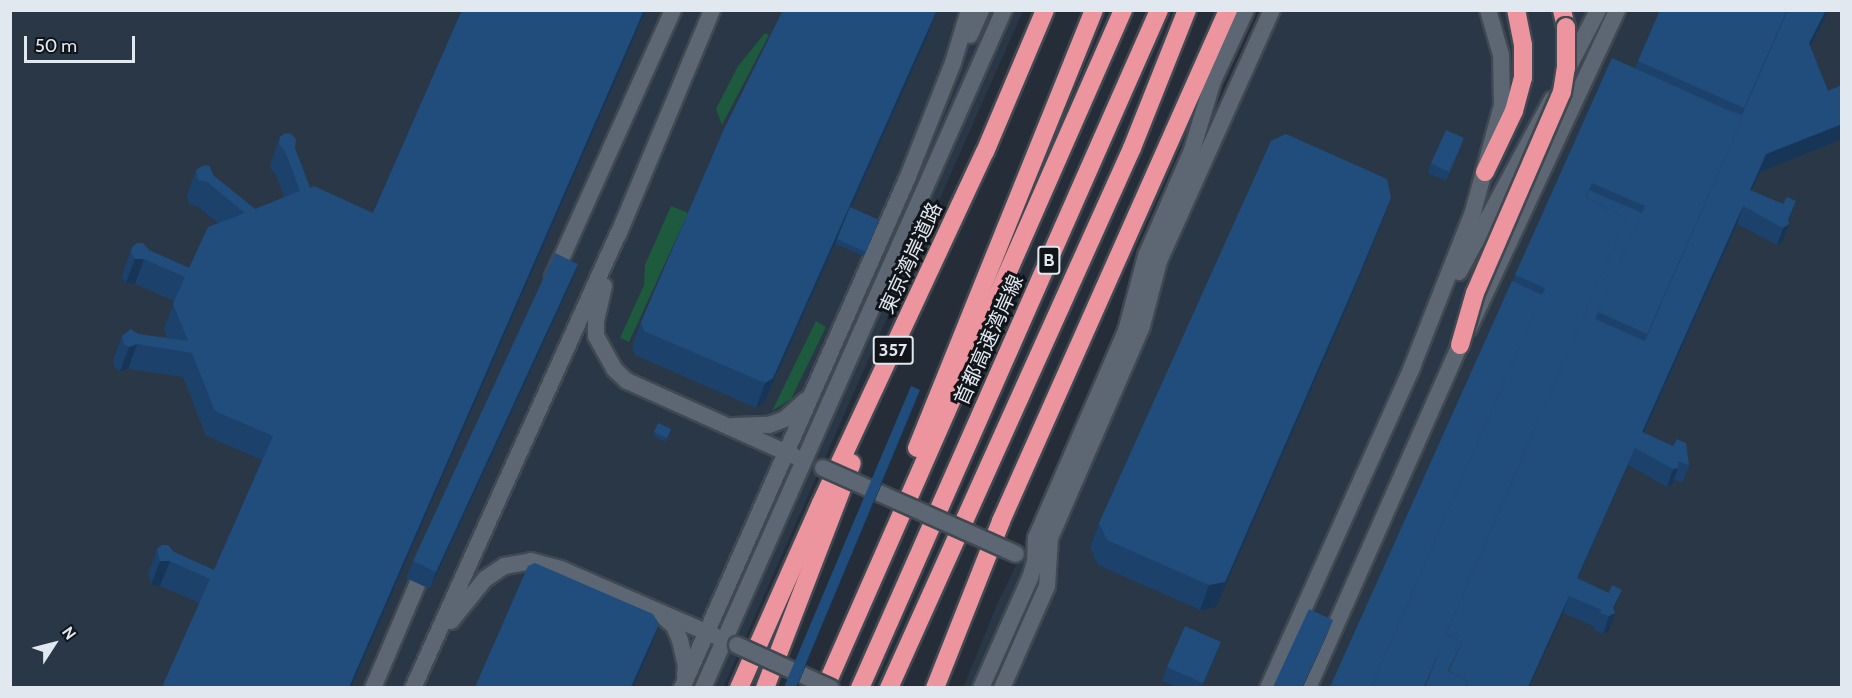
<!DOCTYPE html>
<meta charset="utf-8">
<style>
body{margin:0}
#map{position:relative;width:1852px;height:698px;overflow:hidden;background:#242d38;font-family:Cabin,"Noto Sans JP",sans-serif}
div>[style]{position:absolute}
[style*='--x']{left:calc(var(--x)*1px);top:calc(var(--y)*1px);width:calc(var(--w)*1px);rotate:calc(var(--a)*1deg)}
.built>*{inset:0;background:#293746}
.green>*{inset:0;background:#1e5a3e}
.roads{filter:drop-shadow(2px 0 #404851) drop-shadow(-2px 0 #404851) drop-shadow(0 2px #404851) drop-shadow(0 -2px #404851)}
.minor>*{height:16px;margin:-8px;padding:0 8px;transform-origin:8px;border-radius:8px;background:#5c6773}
.highway>*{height:18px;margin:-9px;padding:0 9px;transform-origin:9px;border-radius:9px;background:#ec959f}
.bridges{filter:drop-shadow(2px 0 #404851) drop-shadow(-2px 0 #404851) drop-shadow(0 2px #404851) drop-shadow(0 -2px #404851)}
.minor-bridge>*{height:16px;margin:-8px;padding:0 8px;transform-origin:8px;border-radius:8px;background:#5c6773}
.highway-bridge>*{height:18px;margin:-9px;padding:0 9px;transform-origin:9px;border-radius:9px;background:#ec959f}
.wall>*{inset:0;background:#1c426b}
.shaded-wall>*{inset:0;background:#173657}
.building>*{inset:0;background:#214d7c}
span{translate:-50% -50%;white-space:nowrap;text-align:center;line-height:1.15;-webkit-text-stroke:6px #11151a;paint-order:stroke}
.shield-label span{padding:2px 4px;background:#11151a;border:2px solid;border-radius:4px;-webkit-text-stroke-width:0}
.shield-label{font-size:18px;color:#e2e8ef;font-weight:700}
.street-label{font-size:20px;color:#e2e8ef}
.frame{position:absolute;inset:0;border:12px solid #e2e8ef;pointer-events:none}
.north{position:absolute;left:24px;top:614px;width:60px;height:60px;-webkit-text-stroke:4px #11151a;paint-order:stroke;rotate:54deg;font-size:16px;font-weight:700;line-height:24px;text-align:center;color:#e2e8ef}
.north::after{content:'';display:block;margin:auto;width:21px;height:27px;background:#e2e8ef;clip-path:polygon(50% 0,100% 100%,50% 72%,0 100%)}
.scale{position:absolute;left:24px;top:36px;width:111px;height:27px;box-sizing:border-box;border:3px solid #e2e8ef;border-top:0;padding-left:8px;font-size:18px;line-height:21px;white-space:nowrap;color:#e2e8ef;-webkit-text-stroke:4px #11151a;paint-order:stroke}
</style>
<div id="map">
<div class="built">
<i style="clip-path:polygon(10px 11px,1023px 11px,723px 688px,11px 687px)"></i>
<i style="clip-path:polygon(1265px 11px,1841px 11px,1841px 687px,963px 688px,998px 602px,1033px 530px)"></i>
</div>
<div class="green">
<i style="clip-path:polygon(765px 33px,769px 35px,722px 125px,716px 109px,738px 66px)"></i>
<i style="clip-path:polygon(671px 206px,688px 213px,629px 342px,620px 338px,644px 285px,645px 265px)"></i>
<i style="clip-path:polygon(816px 321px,826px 327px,791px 399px,772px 411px)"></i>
</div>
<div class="roads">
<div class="minor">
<i style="--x:970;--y:35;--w:27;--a:-66"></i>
<i style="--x:1564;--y:76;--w:74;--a:-62.7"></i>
<i style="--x:1459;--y:272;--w:196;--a:-61.7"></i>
<i style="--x:604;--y:286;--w:36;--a:103"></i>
<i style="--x:596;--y:321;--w:15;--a:90"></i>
<i style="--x:596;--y:336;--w:38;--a:61"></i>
<i style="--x:614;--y:369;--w:18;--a:43"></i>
<i style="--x:627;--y:381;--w:183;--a:24.2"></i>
<i style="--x:1469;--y:328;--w:351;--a:-65"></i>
<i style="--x:733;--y:426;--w:36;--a:-2"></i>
<i style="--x:769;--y:425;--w:17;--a:-21"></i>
<i style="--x:785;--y:419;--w:28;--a:-42"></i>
<i style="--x:664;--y:617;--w:13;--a:42"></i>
<i style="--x:674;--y:626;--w:15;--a:67"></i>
<i style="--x:680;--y:640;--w:26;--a:77"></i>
<i style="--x:686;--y:665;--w:10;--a:96"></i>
<i style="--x:451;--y:621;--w:54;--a:-51"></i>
<i style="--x:485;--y:579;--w:23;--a:-34"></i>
<i style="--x:504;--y:566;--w:27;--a:-10"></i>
<i style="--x:531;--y:561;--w:31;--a:15"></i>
<i style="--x:561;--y:569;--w:168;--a:23.5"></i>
<i style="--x:413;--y:688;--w:497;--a:-65.7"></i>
<i style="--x:618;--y:235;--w:244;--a:-67.3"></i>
<i style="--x:682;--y:688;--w:557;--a:-66.15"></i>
<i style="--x:907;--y:179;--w:125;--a:-68.4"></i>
<i style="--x:953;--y:63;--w:55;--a:-73.2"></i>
<i style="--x:703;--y:688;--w:742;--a:-66.06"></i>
<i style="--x:981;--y:688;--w:120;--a:-66"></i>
<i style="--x:1030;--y:578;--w:17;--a:-73"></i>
<i style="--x:1035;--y:562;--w:24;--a:-88"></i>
<i style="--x:1036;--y:538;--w:226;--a:-66.5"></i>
<i style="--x:1126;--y:331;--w:78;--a:-75.1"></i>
<i style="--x:1146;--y:256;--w:116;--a:-66.5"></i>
<i style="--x:1192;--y:150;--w:72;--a:-73.1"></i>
<i style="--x:1213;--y:81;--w:78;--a:-65.1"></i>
<i style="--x:1002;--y:688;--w:111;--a:-66.2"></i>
<i style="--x:1047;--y:586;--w:48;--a:-86.4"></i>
<i style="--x:1050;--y:538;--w:231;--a:-66.5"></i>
<i style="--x:1142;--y:326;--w:67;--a:-75.3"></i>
<i style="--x:1159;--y:261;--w:275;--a:-65.8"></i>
<i style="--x:1268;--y:688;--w:352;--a:-65.8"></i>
<i style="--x:1412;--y:367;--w:167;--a:-68.5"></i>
<i style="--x:1473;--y:212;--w:111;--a:-74.8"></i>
<i style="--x:1502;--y:105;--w:50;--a:-91.1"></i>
<i style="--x:1501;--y:55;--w:47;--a:-106.1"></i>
</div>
<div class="highway">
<i style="--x:1562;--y:10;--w:17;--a:77"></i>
<i style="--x:1485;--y:172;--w:68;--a:-64.6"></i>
<i style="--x:1514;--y:111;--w:34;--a:-75"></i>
<i style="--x:1523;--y:78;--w:33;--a:-90"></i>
<i style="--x:1523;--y:45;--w:36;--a:-101"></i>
<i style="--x:917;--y:448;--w:472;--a:-68"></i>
<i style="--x:739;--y:688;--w:202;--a:-66.1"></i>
<i style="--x:821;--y:503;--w:387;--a:-65"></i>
<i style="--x:985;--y:152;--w:154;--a:-67.1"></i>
<i style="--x:765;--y:688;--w:241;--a:-68.9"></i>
<i style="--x:825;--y:688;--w:741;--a:-66.27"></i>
<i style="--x:860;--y:688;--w:741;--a:-66.2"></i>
<i style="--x:889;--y:688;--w:592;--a:-65.77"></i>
<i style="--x:1132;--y:148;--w:149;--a:-68.3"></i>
<i style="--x:935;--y:688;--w:180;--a:-68.4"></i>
<i style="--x:1001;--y:521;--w:559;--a:-66.05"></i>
</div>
</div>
<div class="bridges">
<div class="minor-bridge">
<i style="--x:553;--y:277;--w:293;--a:-65.8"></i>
<i style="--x:823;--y:468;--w:211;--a:24"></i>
<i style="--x:737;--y:645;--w:103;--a:24.6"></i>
<i style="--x:373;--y:688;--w:135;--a:-66.9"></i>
<i style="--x:1308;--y:688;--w:375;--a:-66.1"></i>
</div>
<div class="highway-bridge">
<i style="--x:1460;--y:345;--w:54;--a:-73.9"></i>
<i style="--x:1475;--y:293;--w:219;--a:-66.6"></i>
<i style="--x:1562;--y:92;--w:24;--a:-81"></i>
<i style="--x:1566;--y:68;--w:41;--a:-90"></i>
</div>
</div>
<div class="wall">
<i style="clip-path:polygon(462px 10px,646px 10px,351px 687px,199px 603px,160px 586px,151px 585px,148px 574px,157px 549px,174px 552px,214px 570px,262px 460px,206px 436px,183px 377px,128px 369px,120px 371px,115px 368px,113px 360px,122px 336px,138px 334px,167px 338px,164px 329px,174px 301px,135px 284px,126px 283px,122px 278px,123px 272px,132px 247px,149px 250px,189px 268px,218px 223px,198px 207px,189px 204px,187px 195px,196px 170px,213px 175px,255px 209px,284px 197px,276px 175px,270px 168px,271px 162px,280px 137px,295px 148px,310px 188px,373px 213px)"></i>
<i style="clip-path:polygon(1660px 10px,1829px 10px,1810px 46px,1828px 91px,1842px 85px,1842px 139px,1760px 172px,1751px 190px,1788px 222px,1783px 241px,1777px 245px,1737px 224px,1644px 433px,1689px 465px,1683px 482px,1674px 480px,1672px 485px,1667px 487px,1628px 465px,1578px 579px,1614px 610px,1609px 630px,1603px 634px,1594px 630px,1595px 627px,1563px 613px,1513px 282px,1515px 275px,1635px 68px)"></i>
<i style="clip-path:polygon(936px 12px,927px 37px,851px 208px,879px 220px,864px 256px,835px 244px,836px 242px,764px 403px,756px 408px,635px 355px,632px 347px,641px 322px)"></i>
<i style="clip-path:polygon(1461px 147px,1446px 181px,1428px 173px,1431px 163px)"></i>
<i style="clip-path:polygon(1382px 222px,1347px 307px,1216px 607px,1200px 610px,1098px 565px,1090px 548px,1099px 523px)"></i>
<i style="clip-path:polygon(572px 281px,430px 589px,406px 578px,413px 561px)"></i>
<i style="clip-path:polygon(658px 423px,671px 429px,666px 442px,653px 436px)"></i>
<i style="clip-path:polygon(1216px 656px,1202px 687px,1177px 687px,1162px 681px,1167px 667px)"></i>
</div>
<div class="shaded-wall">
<i style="clip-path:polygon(644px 10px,646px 10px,351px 687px,349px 687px)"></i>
<i style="clip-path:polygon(1826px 10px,1829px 10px,1803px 60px,1809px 43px)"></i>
<i style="clip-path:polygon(936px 12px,927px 37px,764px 403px,756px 408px,765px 383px)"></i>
<i style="clip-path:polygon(1842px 124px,1842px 139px,1760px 172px,1744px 207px,1750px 190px,1766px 154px)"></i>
<i style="clip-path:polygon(1391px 198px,1382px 222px,1347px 307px,1216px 607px,1200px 610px,1209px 585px)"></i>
<i style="clip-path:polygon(1796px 201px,1787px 226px,1789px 224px,1783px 241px,1777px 245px,1783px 228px)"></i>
<i style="clip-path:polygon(1743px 206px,1737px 224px,1636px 450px,1642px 432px)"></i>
<i style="clip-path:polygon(135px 259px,144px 259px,135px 284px,126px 283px)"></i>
<i style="clip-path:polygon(578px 264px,572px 281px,430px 589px,436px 572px)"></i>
<i style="clip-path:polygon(137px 344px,128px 369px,120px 371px,129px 347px)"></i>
<i style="clip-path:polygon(920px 390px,914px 407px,797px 687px,796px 687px)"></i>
<i style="clip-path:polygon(1635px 448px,1628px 465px,1570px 596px,1577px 578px)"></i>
<i style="clip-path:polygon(1678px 468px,1672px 485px,1667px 487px,1673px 469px)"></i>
<i style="clip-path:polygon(160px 561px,170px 561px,160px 586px,151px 585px)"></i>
<i style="clip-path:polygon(1622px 590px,1612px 614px,1615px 613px,1609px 630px,1603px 634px,1609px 616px)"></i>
<i style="clip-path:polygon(1569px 596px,1563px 613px,1529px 687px,1528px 687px)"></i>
<i style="clip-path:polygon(1333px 620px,1326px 637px,1303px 687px,1302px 687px)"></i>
<i style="clip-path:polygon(659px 624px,650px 649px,633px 687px,631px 687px)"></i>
<i style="clip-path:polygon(1221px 642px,1216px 656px,1201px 687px,1203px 683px)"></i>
</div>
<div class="building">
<i style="clip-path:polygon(462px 10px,644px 10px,349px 687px,162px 687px,210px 579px,170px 561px,160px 561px,157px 549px,162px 545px,168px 545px,174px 552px,214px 570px,273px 436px,215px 411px,192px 353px,137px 344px,129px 347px,124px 344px,122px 336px,131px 329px,138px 334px,188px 341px,173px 304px,185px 277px,144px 259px,135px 259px,131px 253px,132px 247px,137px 243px,143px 243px,149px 250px,189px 268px,208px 227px,245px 213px,207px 182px,198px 180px,196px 170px,204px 165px,210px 166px,213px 175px,255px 209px,300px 191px,285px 151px,279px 144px,280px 137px,285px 133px,291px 134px,296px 139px,295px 148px,310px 188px,314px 186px,373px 213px)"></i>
<i style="clip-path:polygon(783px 10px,936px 10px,936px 12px,773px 378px,765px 383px,644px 331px,641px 322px,724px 129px)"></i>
<i style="clip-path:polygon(1660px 10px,1787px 10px,1744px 108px,1638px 61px)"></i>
<i style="clip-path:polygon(1788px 10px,1826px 10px,1809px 43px,1828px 91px,1842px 85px,1842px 124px,1766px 154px,1750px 190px,1783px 204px,1787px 197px,1796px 201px,1788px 220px,1789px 224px,1783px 228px,1743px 206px,1642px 432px,1673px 446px,1677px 439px,1686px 443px,1689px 465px,1678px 461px,1678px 468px,1673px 469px,1635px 448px,1577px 578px,1609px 593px,1612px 585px,1622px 590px,1613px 608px,1615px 613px,1609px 616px,1600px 613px,1602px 610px,1569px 596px,1528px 687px,1466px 687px,1468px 681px,1449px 671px,1462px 642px,1446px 634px,1626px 218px,1586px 197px,1589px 190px,1642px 213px,1595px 319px,1645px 341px,1743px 117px,1725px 108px,1742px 115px)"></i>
<i style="clip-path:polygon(1612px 58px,1743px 117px,1647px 334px,1598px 312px,1645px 206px,1592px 183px,1585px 197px,1626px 218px,1446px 634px,1462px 642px,1448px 671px,1468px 681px,1466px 687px,1425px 687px,1443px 643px,1424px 687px,1371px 687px,1545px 288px,1515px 275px)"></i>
<i style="clip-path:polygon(1446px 130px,1464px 138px,1449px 172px,1431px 163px)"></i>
<i style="clip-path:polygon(1286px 134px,1387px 179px,1391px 198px,1356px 282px,1225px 582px,1209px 585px,1107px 540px,1099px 523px,1271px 141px)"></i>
<i style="clip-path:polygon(850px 207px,879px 220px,866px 252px,837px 239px)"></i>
<i style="clip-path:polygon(555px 253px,578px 264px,436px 572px,413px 561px)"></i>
<i style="clip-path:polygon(1512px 281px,1542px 295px,1371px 687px,1330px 687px)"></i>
<i style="clip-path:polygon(911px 386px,920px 390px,796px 687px,784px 687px)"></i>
<i style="clip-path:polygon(658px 423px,671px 429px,667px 438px,654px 432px)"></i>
<i style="clip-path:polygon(535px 563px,653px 614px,659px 624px,631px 687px,475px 687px,528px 566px)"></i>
<i style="clip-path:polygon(1309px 609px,1333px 620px,1302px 687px,1273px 687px)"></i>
<i style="clip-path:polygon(1185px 626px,1221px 642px,1203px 683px,1167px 667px)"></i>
</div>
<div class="shield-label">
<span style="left:1049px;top:260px">B</span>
<span style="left:893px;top:350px">357</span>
</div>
<div class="street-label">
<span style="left:911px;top:258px;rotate:-65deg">東京湾岸道路</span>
<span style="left:989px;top:340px;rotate:-66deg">首都高速湾岸線</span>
</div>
<div class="frame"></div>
<div class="north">N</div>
<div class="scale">50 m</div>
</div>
